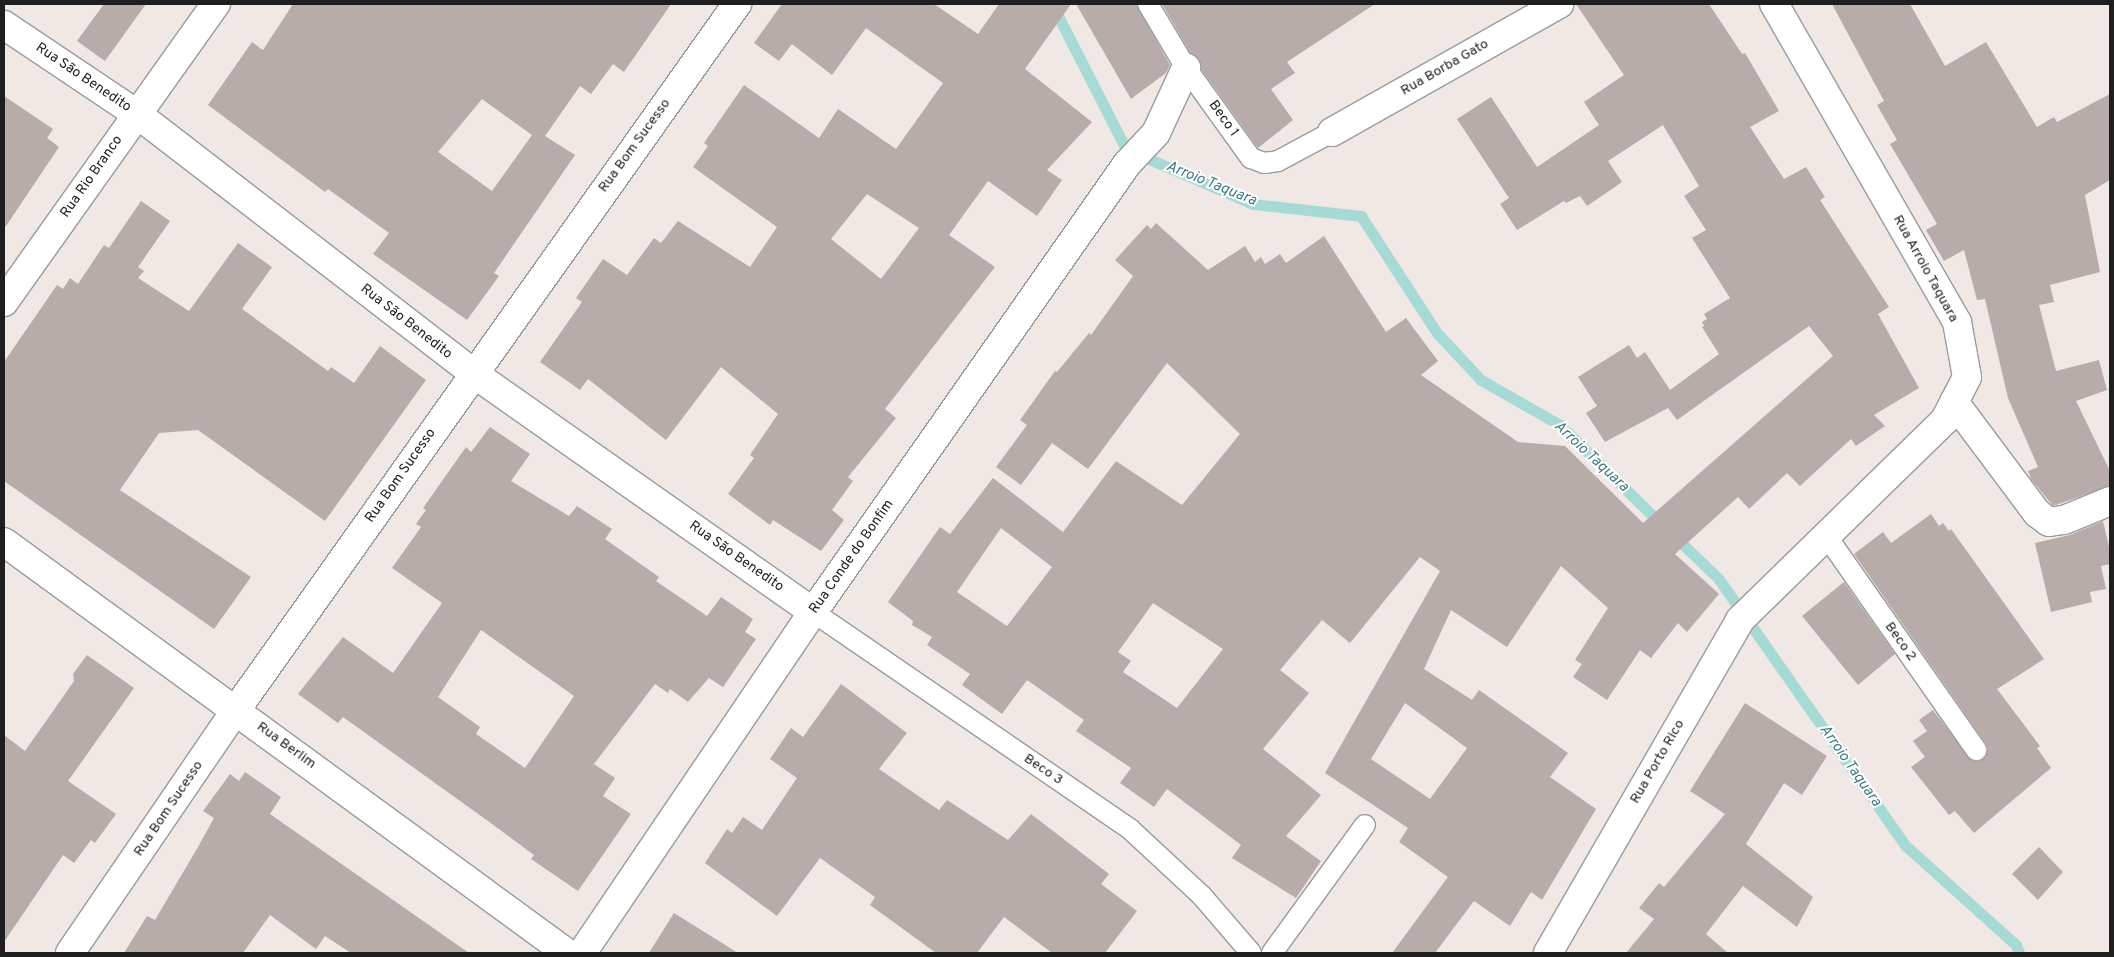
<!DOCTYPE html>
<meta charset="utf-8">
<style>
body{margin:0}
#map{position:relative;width:2114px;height:957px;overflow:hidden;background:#efe8e5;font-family:Overpass,sans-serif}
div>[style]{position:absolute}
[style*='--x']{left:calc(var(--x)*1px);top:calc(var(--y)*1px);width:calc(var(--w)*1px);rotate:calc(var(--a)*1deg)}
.stream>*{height:11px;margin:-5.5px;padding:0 5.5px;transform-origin:5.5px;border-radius:5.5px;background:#a7dad4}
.building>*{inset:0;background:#b8acaa}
.roads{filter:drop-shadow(1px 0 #9b9b9b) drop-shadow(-1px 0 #9b9b9b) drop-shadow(0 1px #9b9b9b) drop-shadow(0 -1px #9b9b9b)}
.lane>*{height:20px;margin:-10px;padding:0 10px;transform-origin:10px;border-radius:10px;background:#fff}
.street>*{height:28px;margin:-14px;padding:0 14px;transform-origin:14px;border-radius:14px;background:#fff}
span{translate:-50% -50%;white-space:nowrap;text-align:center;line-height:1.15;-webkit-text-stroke:4px #fff;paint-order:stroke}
.street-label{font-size:14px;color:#1e1e1e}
.water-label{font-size:15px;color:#407984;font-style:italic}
.frame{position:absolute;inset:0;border:5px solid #1e1e1e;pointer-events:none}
</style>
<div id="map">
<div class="stream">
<i style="--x:1052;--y:4;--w:163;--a:63"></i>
<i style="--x:1126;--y:149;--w:138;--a:23.4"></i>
<i style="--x:1253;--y:204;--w:109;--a:6.3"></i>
<i style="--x:1361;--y:216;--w:140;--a:57"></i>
<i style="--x:1437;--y:333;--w:64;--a:46.9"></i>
<i style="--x:1481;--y:380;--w:91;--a:29.7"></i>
<i style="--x:1560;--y:425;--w:143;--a:44.4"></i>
<i style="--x:1674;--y:536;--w:61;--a:43.7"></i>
<i style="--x:1718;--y:578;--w:327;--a:55"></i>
<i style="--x:1906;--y:846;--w:148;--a:42"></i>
<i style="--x:2016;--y:945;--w:9;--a:69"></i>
</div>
<div class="building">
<i style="clip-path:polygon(104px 4px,146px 4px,105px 61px,77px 41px)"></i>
<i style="clip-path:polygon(evenodd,293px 4px,671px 4px,624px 72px,613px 64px,591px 94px,580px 86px,545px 136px,575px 155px,494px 273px,499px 276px,467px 320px,373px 254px,389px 233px,328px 189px,325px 192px,208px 105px,252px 42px,263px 50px,293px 4px,482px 99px,532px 135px,492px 191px,438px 152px,482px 99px)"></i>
<i style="clip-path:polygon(evenodd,782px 4px,934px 4px,978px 34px,999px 4px,1071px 4px,1025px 69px,1092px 122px,1047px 170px,1062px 180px,1037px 216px,988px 181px,949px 235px,995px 267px,885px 409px,896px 418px,848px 477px,853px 481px,832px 510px,844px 520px,821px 551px,773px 520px,770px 525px,728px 494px,754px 458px,750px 455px,778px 414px,721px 367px,666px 440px,588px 379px,580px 390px,540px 362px,582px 302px,576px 298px,603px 259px,627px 275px,654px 238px,661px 243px,678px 221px,750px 267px,777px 227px,693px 167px,708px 146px,704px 143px,744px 85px,819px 138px,838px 109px,896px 149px,943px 83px,866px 28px,832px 75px,792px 44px,779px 61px,754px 43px,782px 4px,867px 194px,919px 228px,881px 279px,831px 239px,867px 194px)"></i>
<i style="clip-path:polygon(1076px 4px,1136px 4px,1170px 65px,1166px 73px,1131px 99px)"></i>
<i style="clip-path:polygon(1162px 4px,1375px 4px,1287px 62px,1295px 73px,1271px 89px,1293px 120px,1258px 148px,1201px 69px,1199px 59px,1191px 54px)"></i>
<i style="clip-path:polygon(evenodd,1576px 4px,1709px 4px,1742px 54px,1745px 53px,1779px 111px,1750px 127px,1784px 179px,1806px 167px,1825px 197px,1820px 200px,1889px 307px,1878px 314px,1919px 388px,1874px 415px,1885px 426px,1856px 446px,1851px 439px,1800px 486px,1787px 473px,1749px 509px,1738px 497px,1675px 554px,1719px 594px,1687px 632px,1678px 623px,1651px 658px,1640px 650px,1607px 700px,1573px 677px,1582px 664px,1575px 660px,1608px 608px,1561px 566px,1507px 647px,1451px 610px,1424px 669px,1472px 700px,1479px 690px,1568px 753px,1550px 777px,1596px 809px,1542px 900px,1531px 892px,1510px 926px,1474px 901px,1435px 953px,1392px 953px,1448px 877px,1399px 842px,1408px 828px,1325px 773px,1440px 571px,1420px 557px,1350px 643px,1322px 620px,1280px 670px,1309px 693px,1263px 749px,1321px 795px,1286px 836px,1321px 861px,1296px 898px,1232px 858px,1241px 845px,1167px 789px,1154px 807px,1120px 783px,1131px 768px,1076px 731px,1084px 720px,1027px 680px,1002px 714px,962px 685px,970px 674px,927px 645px,932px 637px,912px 625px,913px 621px,888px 602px,940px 527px,950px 534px,993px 478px,1063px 532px,1116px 461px,1182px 505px,1240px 434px,1167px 363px,1088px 469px,1052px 443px,1021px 485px,996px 467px,1027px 425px,1020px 420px,1055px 371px,1057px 372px,1089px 333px,1091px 335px,1133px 276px,1115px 260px,1147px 225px,1151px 229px,1156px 223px,1208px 270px,1245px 246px,1255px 262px,1261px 257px,1265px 264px,1280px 254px,1286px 263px,1324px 236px,1386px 332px,1406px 318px,1438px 361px,1421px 375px,1518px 442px,1565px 446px,1643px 523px,1833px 356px,1809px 326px,1677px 420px,1668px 408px,1605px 442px,1586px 413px,1597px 406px,1578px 377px,1629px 345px,1637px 358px,1645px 352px,1670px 390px,1719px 354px,1702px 327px,1704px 326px,1702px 322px,1707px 319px,1704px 314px,1730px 298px,1692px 238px,1706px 230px,1684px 196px,1699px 186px,1663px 125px,1608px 161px,1622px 182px,1587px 206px,1580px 196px,1566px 203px,1564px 201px,1517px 230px,1500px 204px,1509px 198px,1457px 119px,1491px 97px,1537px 167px,1599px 125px,1584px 102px,1624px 75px,1576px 4px,1001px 528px,1052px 567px,1007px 626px,957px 592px,1001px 528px,1576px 4px,1153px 603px,1223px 649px,1177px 708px,1123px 672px,1131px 661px,1118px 652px,1153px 603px,1576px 4px,1405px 703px,1467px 748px,1430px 799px,1371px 759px,1405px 703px)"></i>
<i style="clip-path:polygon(1832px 4px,1910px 4px,1945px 66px,1986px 42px,2037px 127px,2054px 117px,2057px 122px,2110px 94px,2110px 180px,2085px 195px,2100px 272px,2050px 285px,2054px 302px,2039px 305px,2056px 371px,2099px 360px,2107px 390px,2076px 401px,2110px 471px,2110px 486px,2053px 506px,2031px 479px,2028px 471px,2038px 467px,2008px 398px,1985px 299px,1977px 300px,1964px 250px,1944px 261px,1926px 230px,1937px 224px,1890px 144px,1897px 140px,1877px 105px,1884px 101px)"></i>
<i style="clip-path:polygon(4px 96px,53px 129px,47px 138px,59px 147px,4px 229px)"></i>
<i style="clip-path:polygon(141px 201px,170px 221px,138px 267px,144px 271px,138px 278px,189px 311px,238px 243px,272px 267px,242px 309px,328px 371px,331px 367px,354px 383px,380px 346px,426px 380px,325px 521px,198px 430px,159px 433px,120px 490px,251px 577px,214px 629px,4px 481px,4px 362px,57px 285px,63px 289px,70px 278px,78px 284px,104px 245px,109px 248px)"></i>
<i style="clip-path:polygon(evenodd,490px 427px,530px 454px,511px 481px,569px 516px,577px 506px,612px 529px,605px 539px,659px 577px,656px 581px,707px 616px,721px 597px,753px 619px,745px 632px,756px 639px,723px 687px,709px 678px,688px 702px,670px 689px,668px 693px,655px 684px,594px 764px,615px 778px,603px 796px,631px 814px,578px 891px,531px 859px,534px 855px,488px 821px,343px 717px,338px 723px,298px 694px,343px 637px,393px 673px,442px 603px,392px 568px,421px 527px,416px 524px,426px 510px,423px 508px,466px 447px,471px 452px,490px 427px,481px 630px,574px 696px,525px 768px,476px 734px,480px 727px,438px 697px,481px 630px)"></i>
<i style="clip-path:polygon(1931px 514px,1939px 526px,1943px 523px,1949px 531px,1951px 529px,2044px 659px,1997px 689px,2040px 746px,2037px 748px,2051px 768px,1974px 833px,1955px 811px,1949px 815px,1911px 767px,1925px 757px,1913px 741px,1927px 731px,1919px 720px,1933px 710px,1971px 760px,1983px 759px,1988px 749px,1986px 744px,1854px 554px,1883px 532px,1891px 543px)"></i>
<i style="clip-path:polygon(2103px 521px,2110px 551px,2110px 564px,2101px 566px,2106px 589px,2090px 592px,2092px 602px,2051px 612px,2035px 543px,2070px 535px)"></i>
<i style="clip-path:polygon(1844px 582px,1895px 654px,1858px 685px,1802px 616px)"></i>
<i style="clip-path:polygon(87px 655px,134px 688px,68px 781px,116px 814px,95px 843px,91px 840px,74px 863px,63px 855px,4px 942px,4px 735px,25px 751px,74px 681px,73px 674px)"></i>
<i style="clip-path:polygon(841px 684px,907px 733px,879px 769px,939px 810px,947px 800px,1008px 840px,1031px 814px,1109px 874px,1101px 884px,1137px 911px,1105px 953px,1052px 953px,1004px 917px,977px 953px,936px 953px,870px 905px,875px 897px,820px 858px,777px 916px,705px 863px,727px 829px,732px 833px,743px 817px,762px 830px,797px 778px,770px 759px,791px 728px,803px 737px)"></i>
<i style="clip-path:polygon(1745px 703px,1827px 756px,1802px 795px,1784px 783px,1746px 844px,1813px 897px,1797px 927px,1743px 886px,1706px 934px,1728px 953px,1626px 953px,1654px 919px,1639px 908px,1659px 883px,1664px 887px,1725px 814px,1690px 791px)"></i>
<i style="clip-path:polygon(245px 772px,281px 797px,270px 814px,469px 953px,351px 953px,325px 936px,316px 949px,270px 915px,243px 953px,124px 953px,147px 916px,155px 920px,198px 847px,214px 818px,203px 811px,230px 774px,239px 781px)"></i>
<i style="clip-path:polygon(2039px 847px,2063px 872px,2038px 900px,2012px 874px)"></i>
<i style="clip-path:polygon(674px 913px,738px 953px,649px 953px)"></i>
</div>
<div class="roads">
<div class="lane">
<i style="--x:1148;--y:4;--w:74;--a:59.3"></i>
<i style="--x:1186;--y:68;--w:111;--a:54.2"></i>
<i style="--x:1251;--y:158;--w:14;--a:21"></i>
<i style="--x:1264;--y:163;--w:14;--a:-8"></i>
<i style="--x:1278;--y:161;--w:61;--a:-28.2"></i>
<i style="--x:1825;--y:534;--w:264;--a:55"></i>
<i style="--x:813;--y:612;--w:384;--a:34.4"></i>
<i style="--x:1130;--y:829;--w:98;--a:42.9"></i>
<i style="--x:1202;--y:896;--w:75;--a:49.3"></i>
<i style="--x:1272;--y:953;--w:158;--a:-54"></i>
</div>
<div class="street">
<i style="--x:4;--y:25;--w:160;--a:33.8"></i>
<i style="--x:137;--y:114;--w:424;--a:37.6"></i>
<i style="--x:473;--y:373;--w:416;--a:35.1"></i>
<i style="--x:1332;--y:132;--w:261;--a:-29.4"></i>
<i style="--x:4;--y:302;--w:366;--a:-54.6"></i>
<i style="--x:1954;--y:402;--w:139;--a:53.2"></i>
<i style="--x:2037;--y:513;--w:15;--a:37"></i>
<i style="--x:2049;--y:522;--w:15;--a:-8"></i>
<i style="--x:2064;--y:520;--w:50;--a:-22.4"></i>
<i style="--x:4;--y:542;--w:697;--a:36.13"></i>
<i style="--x:70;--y:953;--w:294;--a:-55.7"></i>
<i style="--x:236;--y:710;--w:866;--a:-54.64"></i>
<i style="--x:582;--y:953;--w:412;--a:-55.9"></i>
<i style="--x:813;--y:612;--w:547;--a:-54.97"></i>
<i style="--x:1127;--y:164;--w:42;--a:-46.9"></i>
<i style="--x:1156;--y:133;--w:72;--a:-65.2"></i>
<i style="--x:1548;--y:953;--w:384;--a:-60"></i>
<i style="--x:1740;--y:620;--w:286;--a:-44.3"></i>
<i style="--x:1945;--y:420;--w:48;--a:-62.9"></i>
<i style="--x:1967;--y:377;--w:56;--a:-100.3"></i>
<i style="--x:1957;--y:322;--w:367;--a:-119.9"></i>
</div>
</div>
<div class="street-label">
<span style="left:1445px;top:68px;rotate:-30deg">Rua Borba Gato</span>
<span style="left:83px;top:78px;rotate:34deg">Rua São Benedito</span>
<span style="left:1223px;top:119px;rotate:54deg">Beco 1</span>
<span style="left:635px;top:146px;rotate:-54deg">Rua Bom Sucesso</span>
<span style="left:92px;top:177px;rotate:-55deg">Rua Rio Branco</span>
<span style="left:1925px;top:269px;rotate:61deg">Rua Arroio Taquara</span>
<span style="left:406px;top:322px;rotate:38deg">Rua São Benedito</span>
<span style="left:401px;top:476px;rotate:-55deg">Rua Bom Sucesso</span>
<span style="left:736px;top:557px;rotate:35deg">Rua São Benedito</span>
<span style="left:852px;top:557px;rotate:-55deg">Rua Conde do Bonfim</span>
<span style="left:1900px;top:642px;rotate:55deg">Beco 2</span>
<span style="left:286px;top:746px;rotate:36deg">Rua Berlim</span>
<span style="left:1658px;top:762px;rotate:-60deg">Rua Porto Rico</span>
<span style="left:1043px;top:770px;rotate:34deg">Beco 3</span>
<span style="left:169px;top:809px;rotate:-56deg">Rua Bom Sucesso</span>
</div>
<div class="water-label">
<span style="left:1211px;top:184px;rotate:22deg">Arroio Taquara</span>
<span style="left:1591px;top:457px;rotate:43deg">Arroio Taquara</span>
<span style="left:1850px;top:766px;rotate:55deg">Arroio Taquara</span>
</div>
<div class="frame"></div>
</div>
